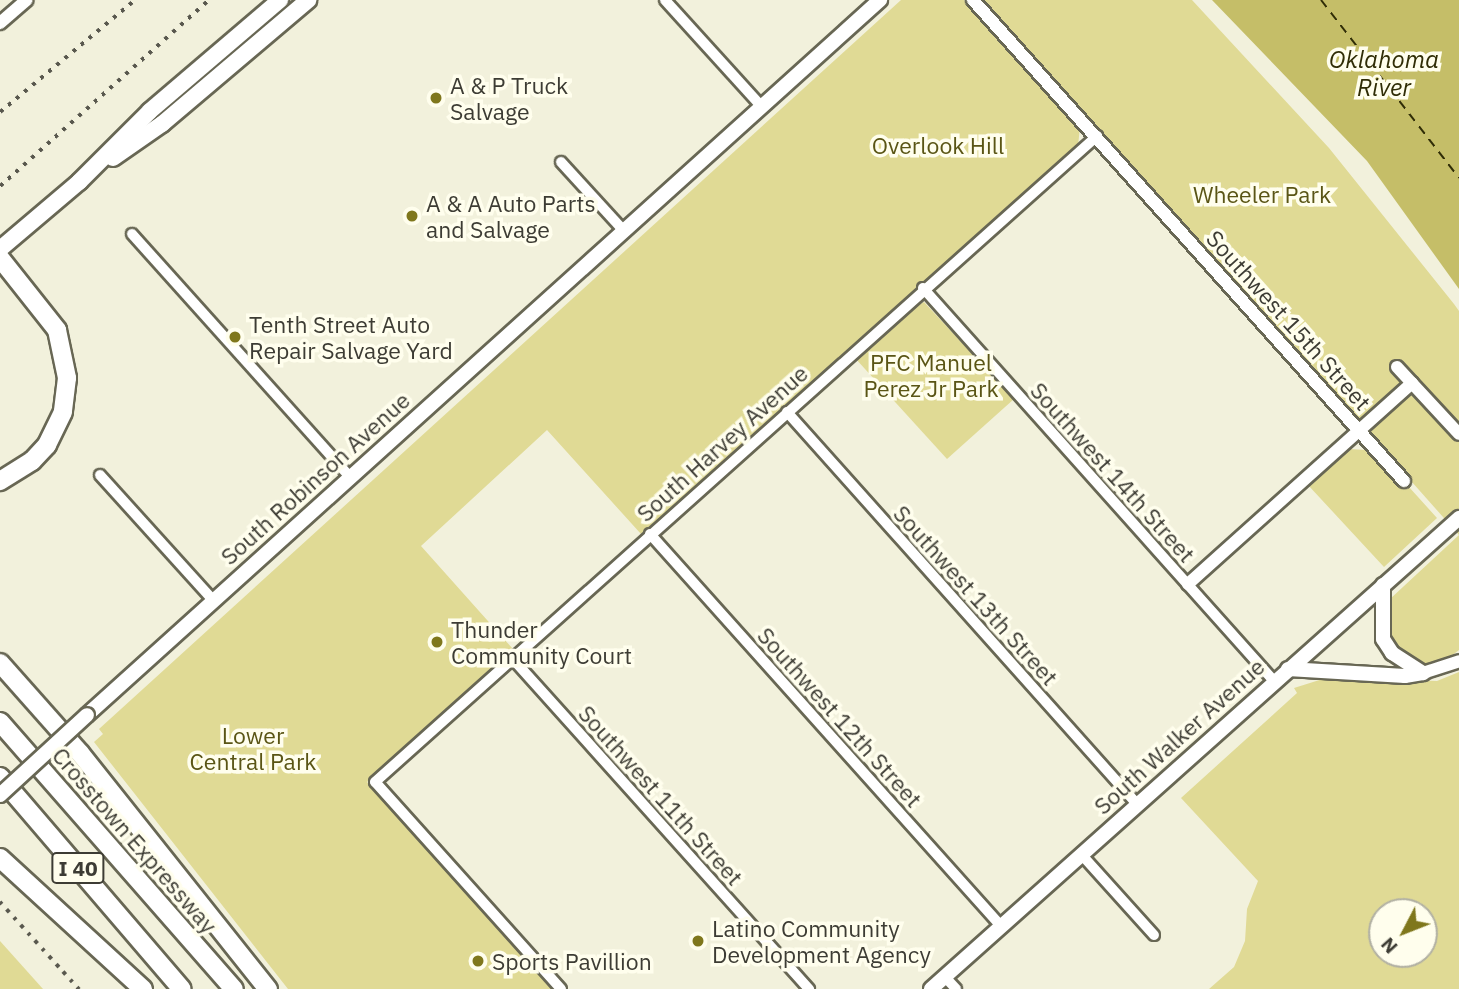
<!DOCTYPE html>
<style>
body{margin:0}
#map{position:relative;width:1459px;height:989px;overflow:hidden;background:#f2f1dc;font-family:"IBM Plex Sans",sans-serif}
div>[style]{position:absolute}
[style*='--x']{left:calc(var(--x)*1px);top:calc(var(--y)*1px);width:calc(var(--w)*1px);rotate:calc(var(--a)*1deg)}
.green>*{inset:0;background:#e0da95}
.water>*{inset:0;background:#c5be68}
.ferry>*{height:2px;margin-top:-1px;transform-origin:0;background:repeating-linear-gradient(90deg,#302d06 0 9px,transparent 0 16px)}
.roads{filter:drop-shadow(2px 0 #686754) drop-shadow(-2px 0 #686754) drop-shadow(0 2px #686754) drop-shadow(0 -2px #686754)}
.minor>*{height:10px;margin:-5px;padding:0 5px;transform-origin:5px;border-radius:5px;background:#fff}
.tertiary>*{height:12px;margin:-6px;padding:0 6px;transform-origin:6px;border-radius:6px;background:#fff}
.secondary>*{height:14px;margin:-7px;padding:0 7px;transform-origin:7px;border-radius:7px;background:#fff}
.primary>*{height:16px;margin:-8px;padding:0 8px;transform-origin:8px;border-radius:8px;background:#fff}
.motorway>*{height:18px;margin:-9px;padding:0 9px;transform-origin:9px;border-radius:9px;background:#fff}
.rail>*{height:3.5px;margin-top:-1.75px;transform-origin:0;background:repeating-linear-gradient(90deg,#59584e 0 3.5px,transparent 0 10.5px)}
.bridges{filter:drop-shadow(2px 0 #686754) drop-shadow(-2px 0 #686754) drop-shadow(0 2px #686754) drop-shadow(0 -2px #686754)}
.secondary-bridge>*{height:14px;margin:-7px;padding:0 7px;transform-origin:7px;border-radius:7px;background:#fff}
.dots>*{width:19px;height:19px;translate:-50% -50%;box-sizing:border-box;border:4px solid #fffeed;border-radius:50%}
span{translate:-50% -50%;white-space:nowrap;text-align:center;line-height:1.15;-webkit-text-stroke:7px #fffeed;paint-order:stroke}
.shield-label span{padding:2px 5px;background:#fffeed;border:2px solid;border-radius:5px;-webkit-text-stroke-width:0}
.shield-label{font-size:21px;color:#3d3c34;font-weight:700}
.poi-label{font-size:23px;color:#3d3c34}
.left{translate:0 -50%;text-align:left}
.park-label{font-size:23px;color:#5a5515}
.street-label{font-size:23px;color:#3d3c34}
.water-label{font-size:24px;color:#302d06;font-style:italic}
.north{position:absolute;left:1368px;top:898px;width:70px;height:70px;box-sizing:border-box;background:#fffeed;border:2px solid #b1b0a3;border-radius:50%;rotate:228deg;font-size:19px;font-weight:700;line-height:28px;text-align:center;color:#3d3c34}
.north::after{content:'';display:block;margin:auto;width:24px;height:32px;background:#7f771c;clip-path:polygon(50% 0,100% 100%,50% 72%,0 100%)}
</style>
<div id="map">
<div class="green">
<i style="clip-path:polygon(901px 0,964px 0,1080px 127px,1078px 146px,641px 534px,547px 430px,421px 546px,513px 649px,367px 782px,552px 989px,288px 989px,94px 742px,103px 734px,99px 729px)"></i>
<i style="clip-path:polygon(984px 0,1192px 0,1329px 148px,1454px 304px,1459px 311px,1459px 650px,1442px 663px,1424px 665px,1398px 651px,1389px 639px,1388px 608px,1390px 599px,1459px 535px)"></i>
<i style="clip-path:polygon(924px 302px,1014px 399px,947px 459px,855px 358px,907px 312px)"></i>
<i style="clip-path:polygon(1371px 445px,1437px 518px,1384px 567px,1308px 485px,1348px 449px,1367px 450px)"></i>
<i style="clip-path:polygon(evenodd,1459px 672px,1459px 989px,1209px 989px,1234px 967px,1245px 941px,1247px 909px,1258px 881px,1181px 798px,1297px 693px,1294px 688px,1329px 677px,1437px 681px,1459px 672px,1382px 912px,1424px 912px,1424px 954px,1382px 954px,1382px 912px)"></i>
<i style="clip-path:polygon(0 941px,43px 989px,0 989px)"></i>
</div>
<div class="water">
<i style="clip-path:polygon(1212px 0,1459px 0,1459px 289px,1367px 161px)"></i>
</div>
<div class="ferry">
<i style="--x:1321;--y:0;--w:225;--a:52.2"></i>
</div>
<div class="roads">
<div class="minor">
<i style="--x:665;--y:0;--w:143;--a:47.8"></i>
<i style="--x:561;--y:162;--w:92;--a:47.6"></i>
<i style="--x:132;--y:234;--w:326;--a:48.1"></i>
<i style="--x:923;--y:288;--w:527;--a:48.23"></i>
<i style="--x:787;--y:412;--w:526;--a:48.24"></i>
<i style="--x:100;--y:475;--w:169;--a:47.9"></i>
<i style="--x:650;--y:534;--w:526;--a:48.16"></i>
<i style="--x:512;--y:658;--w:445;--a:48.1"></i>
<i style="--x:1081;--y:854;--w:109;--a:48"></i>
<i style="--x:945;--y:977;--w:16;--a:47"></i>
<i style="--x:561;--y:989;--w:278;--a:-131.9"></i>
<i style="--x:375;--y:782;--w:969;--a:-41.82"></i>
</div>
<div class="tertiary">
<i style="--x:973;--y:0;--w:646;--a:48.14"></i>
<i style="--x:0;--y:23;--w:35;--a:-41"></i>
<i style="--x:1397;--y:367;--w:91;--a:47.2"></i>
<i style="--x:1188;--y:584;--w:301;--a:-41.9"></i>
<i style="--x:1423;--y:673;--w:38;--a:-18"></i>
</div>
<div class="secondary">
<i style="--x:1383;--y:585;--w:54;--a:90"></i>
<i style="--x:1383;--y:639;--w:17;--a:57"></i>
<i style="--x:1392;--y:653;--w:37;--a:33"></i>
<i style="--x:1288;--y:669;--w:117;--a:3.4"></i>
<i style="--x:1405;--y:676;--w:18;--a:-9"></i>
<i style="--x:87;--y:715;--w:1068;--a:-42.04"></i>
<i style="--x:931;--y:989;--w:708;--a:-41.73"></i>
</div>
<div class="primary">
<i style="--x:113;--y:158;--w:60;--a:-34.8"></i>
<i style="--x:162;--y:124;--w:192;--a:-40.3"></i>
<i style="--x:0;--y:249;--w:104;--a:-40.3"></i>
<i style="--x:79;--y:182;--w:100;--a:-45"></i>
<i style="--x:150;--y:111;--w:171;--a:-40.5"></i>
</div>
<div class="motorway">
<i style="--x:0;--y:258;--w:92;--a:51.6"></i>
<i style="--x:57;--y:330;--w:49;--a:78.2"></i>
<i style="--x:67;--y:378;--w:34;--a:97"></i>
<i style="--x:63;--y:412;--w:37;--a:116"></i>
<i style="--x:47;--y:445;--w:22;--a:133"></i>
<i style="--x:32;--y:461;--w:38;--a:148"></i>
<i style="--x:0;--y:663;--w:120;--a:48.4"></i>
<i style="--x:80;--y:753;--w:302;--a:51.5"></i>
<i style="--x:0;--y:722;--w:355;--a:48.8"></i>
<i style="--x:0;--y:777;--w:279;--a:49.4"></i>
<i style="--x:0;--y:858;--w:194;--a:42.5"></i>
</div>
</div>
<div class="rail">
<i style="--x:0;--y:112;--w:175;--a:-39.7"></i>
<i style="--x:0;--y:186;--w:280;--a:-41.7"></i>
<i style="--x:0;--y:902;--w:118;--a:47.8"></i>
</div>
<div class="bridges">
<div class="secondary-bridge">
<i style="--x:0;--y:795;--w:118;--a:-42.6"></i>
</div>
</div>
<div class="dots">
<i style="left:436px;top:98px;background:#7f771c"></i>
<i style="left:412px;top:216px;background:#7f771c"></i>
<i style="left:235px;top:337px;background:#7f771c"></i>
<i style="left:437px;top:642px;background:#7f771c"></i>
<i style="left:698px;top:941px;background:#7f771c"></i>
<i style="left:478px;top:961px;background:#7f771c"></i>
</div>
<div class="shield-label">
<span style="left:78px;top:868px">I 40</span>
</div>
<div class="poi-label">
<span class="left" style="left:450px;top:98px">A &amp; P Truck<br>Salvage</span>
<span class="left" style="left:426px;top:216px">A &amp; A Auto Parts<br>and Salvage</span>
<span class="left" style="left:249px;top:337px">Tenth Street Auto<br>Repair Salvage Yard</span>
<span class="left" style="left:451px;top:642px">Thunder<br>Community Court</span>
<span class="left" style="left:712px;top:941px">Latino Community<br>Development Agency</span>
<span class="left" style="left:492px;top:961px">Sports Pavillion</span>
</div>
<div class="park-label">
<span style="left:938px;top:145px">Overlook Hill</span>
<span style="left:1262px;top:194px">Wheeler Park</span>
<span style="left:931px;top:375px">PFC Manuel<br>Perez Jr Park</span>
<span style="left:253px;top:748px">Lower<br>Central Park</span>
</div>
<div class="street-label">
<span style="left:1289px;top:320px;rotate:48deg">Southwest 15th Street</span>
<span style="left:722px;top:443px;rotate:-42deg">South Harvey Avenue</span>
<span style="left:1113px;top:472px;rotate:48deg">Southwest 14th Street</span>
<span style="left:315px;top:478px;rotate:-42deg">South Robinson Avenue</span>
<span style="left:976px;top:595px;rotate:48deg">Southwest 13th Street</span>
<span style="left:840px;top:717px;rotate:48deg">Southwest 12th Street</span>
<span style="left:1179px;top:736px;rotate:-42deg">South Walker Avenue</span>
<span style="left:661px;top:795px;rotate:48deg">Southwest 11th Street</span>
<span style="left:135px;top:840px;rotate:49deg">Crosstown Expressway</span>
</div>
<div class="water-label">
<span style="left:1384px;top:74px">Oklahoma<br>River</span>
</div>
<div class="north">N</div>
</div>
